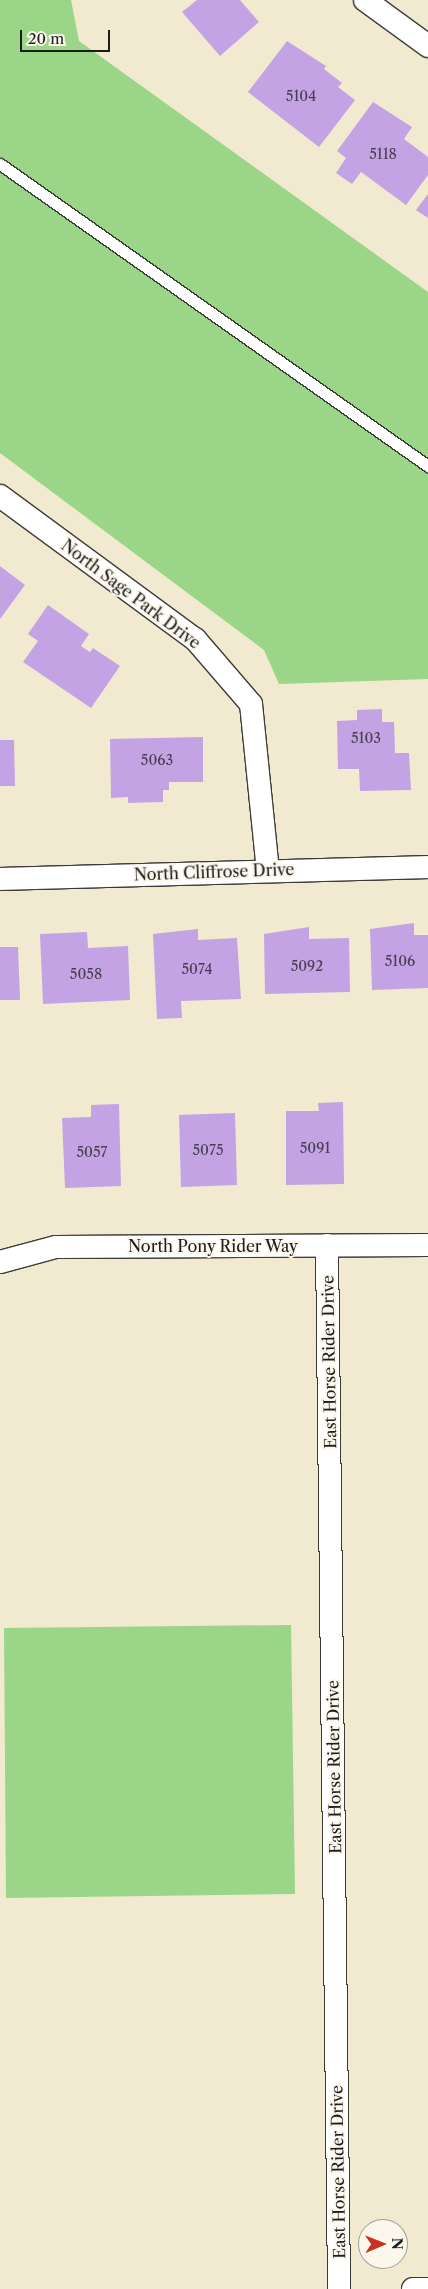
<!DOCTYPE html>
<style>
body{margin:0}
#map{position:relative;width:428px;height:2289px;overflow:hidden;background:#f1ead1;font-family:"Libre Caslon Text",serif}
div>[style]{position:absolute}
[style*='--x']{left:calc(var(--x)*1px);top:calc(var(--y)*1px);width:calc(var(--w)*1px);rotate:calc(var(--a)*1deg)}
.green>*{inset:0;background:#9ad588}
.building>*{inset:0;background:#c4a3e5}
.roads{filter:drop-shadow(1px 0 #3c3b37) drop-shadow(-1px 0 #3c3b37) drop-shadow(0 1px #3c3b37) drop-shadow(0 -1px #3c3b37)}
.service>*{height:11px;margin:-5.5px;padding:0 5.5px;transform-origin:5.5px;border-radius:5.5px;background:#fff}
.minor>*{height:22px;margin:-11px;padding:0 11px;transform-origin:11px;border-radius:11px;background:#fff}
span{translate:-50% -50%;white-space:nowrap;text-align:center;line-height:1.15;-webkit-text-stroke:4px #fbf7ec;paint-order:stroke}
.number-label{font-size:14px;color:#463e4e}
.number-label span{-webkit-text-stroke-width:0}
.street-label{font-size:16px;color:#1c1c1c}
.north{position:absolute;left:358px;top:2219px;width:50px;height:50px;box-sizing:border-box;background:#fbf7ec;border:1px solid #a29f99;border-radius:50%;rotate:89deg;font-size:14px;font-weight:700;line-height:20px;text-align:center;color:#1c1c1c}
.north::after{content:'';display:block;margin:auto;width:18px;height:22px;background:#c8321e;clip-path:polygon(50% 0,100% 100%,50% 72%,0 100%)}
.scale{position:absolute;left:20px;top:30px;width:90px;height:22px;box-sizing:border-box;border:2px solid #1c1c1c;border-top:0;padding-left:6px;font-size:15px;line-height:18px;white-space:nowrap;color:#1c1c1c;-webkit-text-stroke:4px #fbf7ec;paint-order:stroke}
</style>
<div id="map">
<div class="green">
<i style="clip-path:polygon(0 0,71px 0,79px 41px,428px 292px,428px 679px,279px 684px,264px 650px,0 453px)"></i>
<i style="clip-path:polygon(291px 1625px,295px 1894px,6px 1898px,4px 1628px)"></i>
</div>
<div class="building">
<i style="clip-path:polygon(197px 0,240px 0,259px 22px,220px 56px,182px 12px)"></i>
<i style="clip-path:polygon(287px 41px,326px 66px,324px 69px,342px 83px,338px 87px,355px 100px,319px 147px,248px 92px)"></i>
<i style="clip-path:polygon(373px 102px,412px 127px,404px 139px,428px 157px,428px 175px,406px 205px,361px 172px,352px 184px,336px 173px,346px 158px,337px 151px)"></i>
<i style="clip-path:polygon(428px 194px,428px 218px,416px 210px)"></i>
<i style="clip-path:polygon(0 566px,25px 585px,0 619px)"></i>
<i style="clip-path:polygon(48px 605px,89px 634px,81px 646px,90px 652px,93px 648px,120px 666px,91px 708px,23px 662px,38px 641px,28px 634px)"></i>
<i style="clip-path:polygon(382px 709px,382px 722px,394px 722px,395px 753px,409px 753px,411px 790px,360px 791px,359px 769px,338px 769px,337px 721px,357px 720px,357px 710px)"></i>
<i style="clip-path:polygon(203px 737px,203px 782px,169px 782px,169px 790px,163px 790px,163px 802px,128px 803px,128px 797px,111px 798px,110px 739px)"></i>
<i style="clip-path:polygon(0 740px,14px 740px,15px 786px,0 786px)"></i>
<i style="clip-path:polygon(414px 923px,414px 935px,428px 935px,428px 988px,372px 990px,370px 929px)"></i>
<i style="clip-path:polygon(309px 927px,309px 939px,349px 938px,350px 992px,265px 994px,264px 934px)"></i>
<i style="clip-path:polygon(198px 929px,198px 940px,237px 938px,241px 999px,181px 1001px,182px 1018px,157px 1019px,153px 934px)"></i>
<i style="clip-path:polygon(87px 932px,88px 948px,128px 946px,130px 1000px,43px 1004px,40px 934px)"></i>
<i style="clip-path:polygon(0 947px,18px 947px,20px 1000px,0 1000px)"></i>
<i style="clip-path:polygon(343px 1102px,344px 1184px,286px 1185px,286px 1111px,319px 1111px,318px 1103px)"></i>
<i style="clip-path:polygon(119px 1104px,121px 1186px,65px 1188px,62px 1118px,91px 1117px,91px 1105px)"></i>
<i style="clip-path:polygon(235px 1113px,237px 1185px,181px 1187px,179px 1115px)"></i>
</div>
<div class="roads">
<div class="service">
<i style="--x:0;--y:164;--w:524;--a:35.21"></i>
</div>
<div class="minor">
<i style="--x:365;--y:0;--w:78;--a:36.1"></i>
<i style="--x:0;--y:496;--w:242;--a:36.3"></i>
<i style="--x:195;--y:639;--w:86;--a:49.3"></i>
<i style="--x:251;--y:704;--w:167;--a:84.2"></i>
<i style="--x:0;--y:879;--w:428;--a:-1.6"></i>
<i style="--x:327;--y:1245;--w:1044;--a:89.34"></i>
<i style="--x:0;--y:1262;--w:58;--a:-15"></i>
<i style="--x:56;--y:1247;--w:372;--a:-0.3"></i>
<i style="--x:413;--y:2289;--w:15;--a:0"></i>
</div>
</div>
<div class="number-label">
<span style="left:301px;top:96px">5104</span>
<span style="left:383px;top:154px">5118</span>
<span style="left:366px;top:738px">5103</span>
<span style="left:157px;top:760px">5063</span>
<span style="left:400px;top:961px">5106</span>
<span style="left:307px;top:966px">5092</span>
<span style="left:197px;top:969px">5074</span>
<span style="left:86px;top:974px">5058</span>
<span style="left:315px;top:1148px">5091</span>
<span style="left:208px;top:1150px">5075</span>
<span style="left:92px;top:1152px">5057</span>
</div>
<div class="street-label">
<span style="left:131px;top:594px;rotate:37deg">North Sage Park Drive</span>
<span style="left:214px;top:872px;rotate:-2deg">North Cliffrose Drive</span>
<span style="left:213px;top:1246px">North Pony Rider Way</span>
<span style="left:329px;top:1362px;rotate:-91deg">East Horse Rider Drive</span>
<span style="left:334px;top:1767px;rotate:-91deg">East Horse Rider Drive</span>
<span style="left:338px;top:2172px;rotate:-91deg">East Horse Rider Drive</span>
</div>
<div class="north">N</div>
<div class="scale">20 m</div>
</div>
